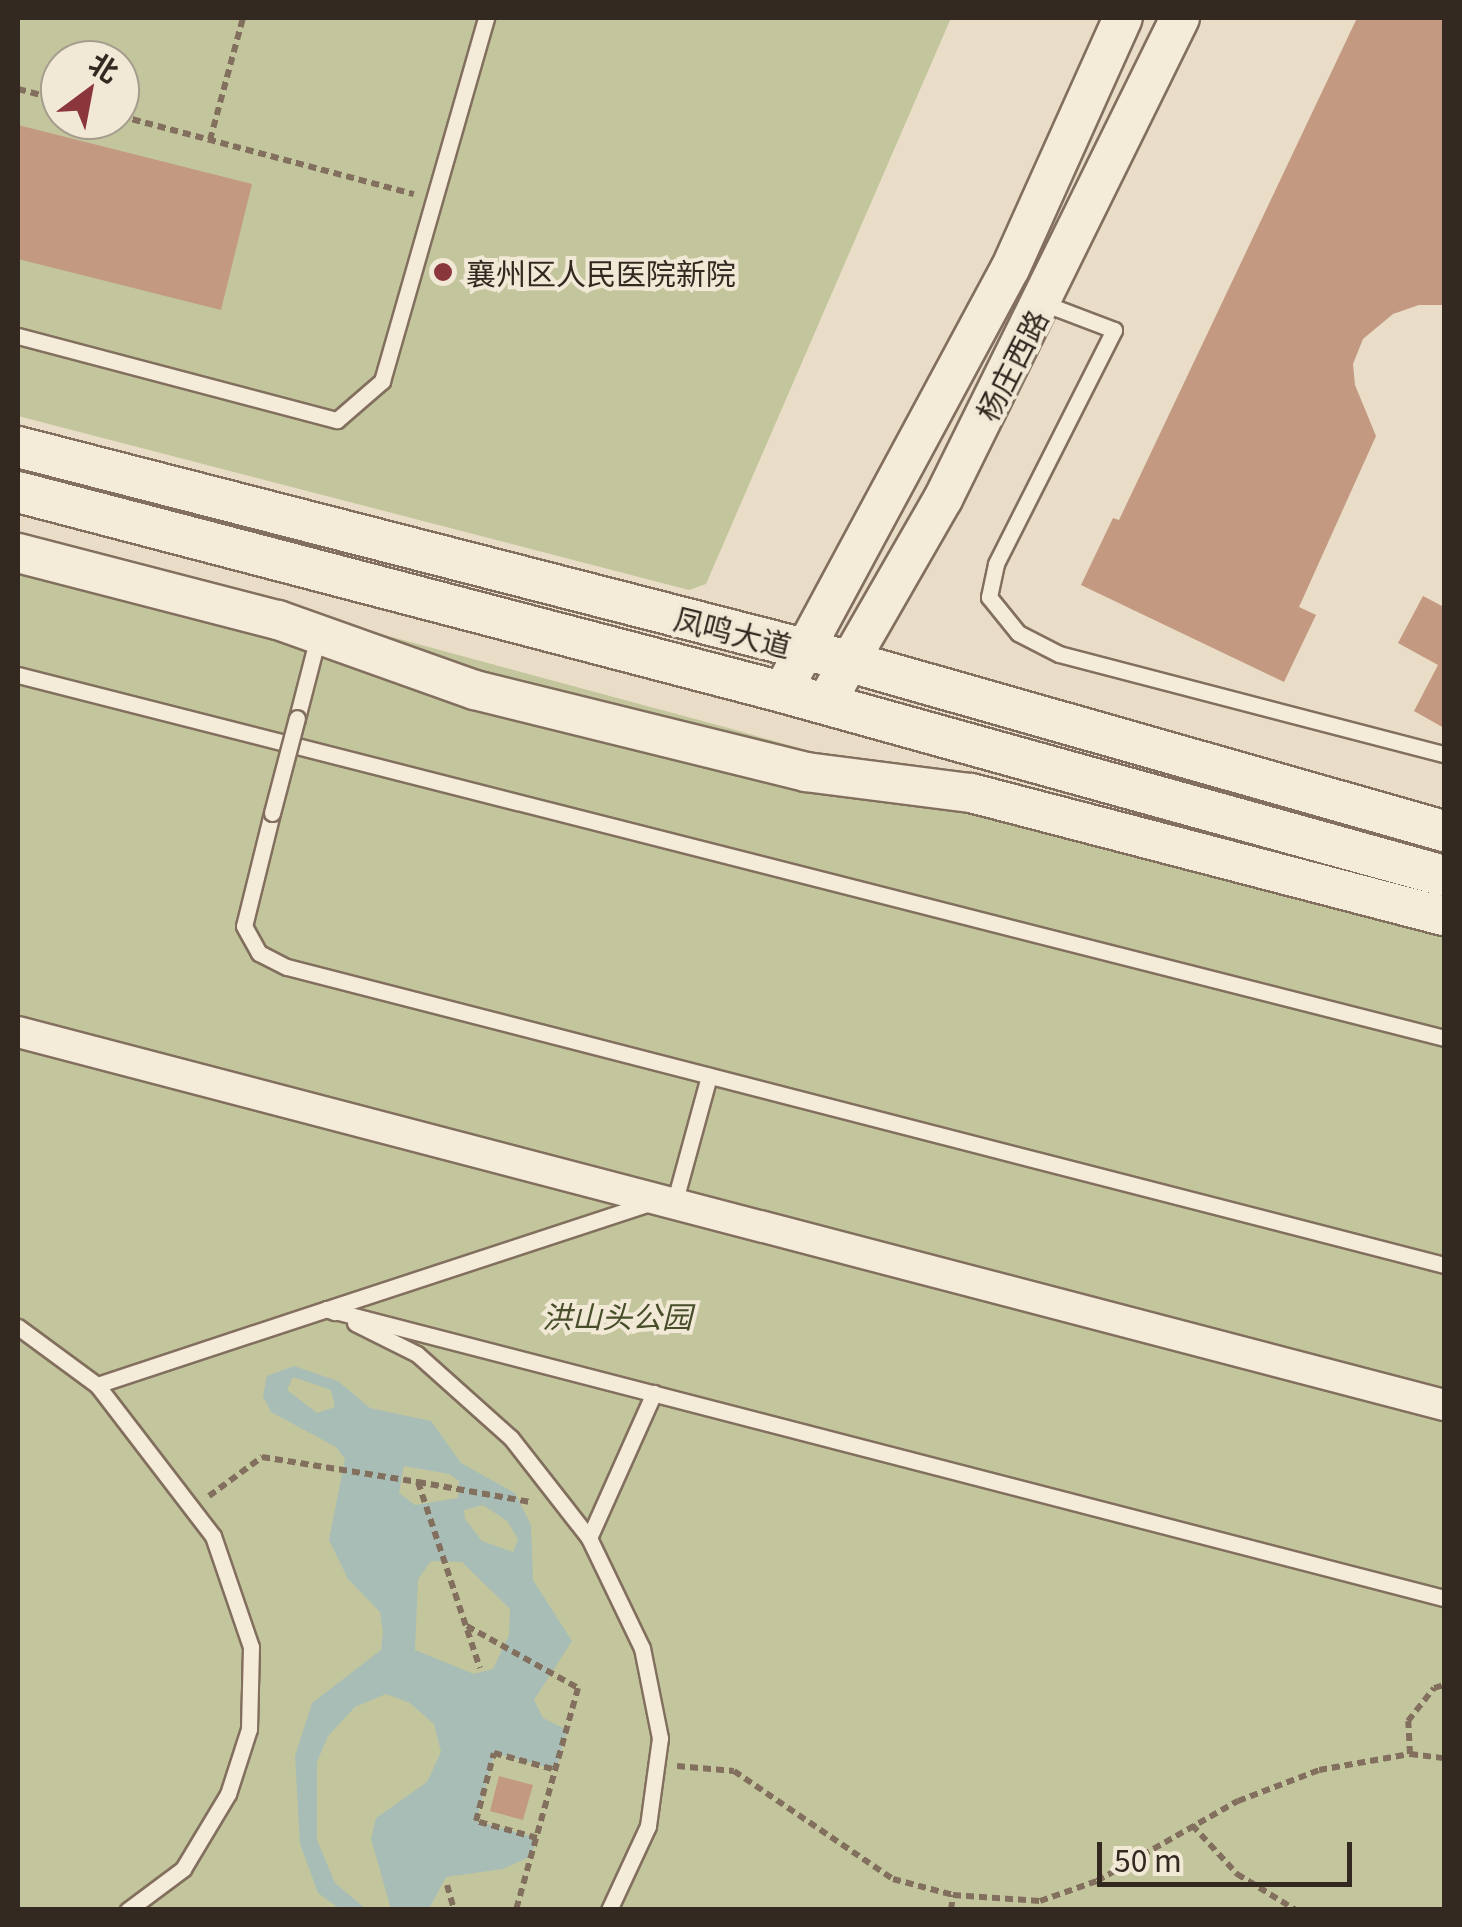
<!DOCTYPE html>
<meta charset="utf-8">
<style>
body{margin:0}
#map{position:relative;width:1462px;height:1927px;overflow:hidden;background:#e9ddc7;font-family:Georgia,"Noto Sans SC",serif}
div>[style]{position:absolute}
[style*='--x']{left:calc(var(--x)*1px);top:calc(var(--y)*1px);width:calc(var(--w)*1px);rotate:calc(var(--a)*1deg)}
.green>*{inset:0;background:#c3c69c}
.water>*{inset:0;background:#a8bdb6}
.building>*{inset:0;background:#c39981}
.path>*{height:6px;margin-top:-3px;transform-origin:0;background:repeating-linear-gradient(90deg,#826f5e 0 8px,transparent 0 13px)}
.roads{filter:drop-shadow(2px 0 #826f5e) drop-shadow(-2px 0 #826f5e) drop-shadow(0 2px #826f5e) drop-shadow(0 -2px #826f5e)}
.service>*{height:15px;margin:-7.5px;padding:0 7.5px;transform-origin:7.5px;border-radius:7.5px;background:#f5ebd9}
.minor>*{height:30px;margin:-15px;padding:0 15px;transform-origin:15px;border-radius:15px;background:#f5ebd9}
.tertiary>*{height:38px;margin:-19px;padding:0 19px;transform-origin:19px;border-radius:19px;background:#f5ebd9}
.secondary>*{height:40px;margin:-20px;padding:0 20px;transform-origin:20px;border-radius:20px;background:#f5ebd9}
.bridges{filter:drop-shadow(2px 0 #826f5e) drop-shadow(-2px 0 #826f5e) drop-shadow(0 2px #826f5e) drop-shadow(0 -2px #826f5e)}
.service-bridge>*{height:15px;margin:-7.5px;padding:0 7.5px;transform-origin:7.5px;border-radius:7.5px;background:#f5ebd9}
.dots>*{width:28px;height:28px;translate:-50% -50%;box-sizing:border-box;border:5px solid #f1e8d6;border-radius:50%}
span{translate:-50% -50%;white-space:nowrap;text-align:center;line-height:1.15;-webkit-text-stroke:8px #f1e8d6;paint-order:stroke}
.poi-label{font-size:30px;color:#342920}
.left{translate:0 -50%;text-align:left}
.street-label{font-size:30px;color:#342920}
.park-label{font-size:30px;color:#474e29;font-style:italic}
.frame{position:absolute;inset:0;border:20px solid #342920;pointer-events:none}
.north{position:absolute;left:40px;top:40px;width:100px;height:100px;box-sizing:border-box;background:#f1e8d6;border:2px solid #a59c8d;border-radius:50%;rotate:32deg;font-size:28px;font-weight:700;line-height:40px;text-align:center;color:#342920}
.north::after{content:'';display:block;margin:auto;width:35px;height:45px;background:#8a363b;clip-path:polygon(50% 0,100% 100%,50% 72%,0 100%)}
.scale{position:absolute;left:1097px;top:1842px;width:255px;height:45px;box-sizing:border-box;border:5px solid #342920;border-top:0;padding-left:12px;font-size:30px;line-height:35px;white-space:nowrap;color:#342920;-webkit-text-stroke:8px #f1e8d6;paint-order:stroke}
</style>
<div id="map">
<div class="green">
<i style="clip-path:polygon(evenodd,18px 18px,951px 18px,706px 584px,689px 590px,18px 416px,18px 18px,60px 60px,120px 60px,120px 120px,60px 120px,60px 60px)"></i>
<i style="clip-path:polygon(18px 536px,732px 729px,1444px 933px,1444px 1909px,18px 1909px)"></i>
</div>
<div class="water">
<i style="clip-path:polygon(evenodd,294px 1366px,338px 1381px,370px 1408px,431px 1421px,461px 1463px,515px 1493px,531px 1525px,533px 1580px,572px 1641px,534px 1700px,543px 1718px,567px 1730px,556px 1770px,495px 1753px,476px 1821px,537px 1838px,531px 1856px,503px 1869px,446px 1877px,429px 1909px,391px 1909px,371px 1839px,376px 1818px,427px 1782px,441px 1752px,434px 1724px,410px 1703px,386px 1694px,355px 1707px,328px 1736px,317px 1762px,317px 1840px,335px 1883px,366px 1909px,340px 1909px,318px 1893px,300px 1844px,295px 1756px,312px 1703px,381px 1650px,383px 1633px,380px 1612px,348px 1579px,329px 1540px,345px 1459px,336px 1447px,271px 1412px,263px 1396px,267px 1376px,294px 1366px,293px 1377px,331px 1390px,335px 1407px,317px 1413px,287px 1390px,293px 1377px,294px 1366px,404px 1466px,449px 1474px,459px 1481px,458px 1498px,415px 1505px,399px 1493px,404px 1466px,294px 1366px,483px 1505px,507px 1521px,518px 1539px,513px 1552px,482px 1541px,465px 1519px,464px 1510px,483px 1505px,294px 1366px,431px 1561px,462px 1562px,510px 1609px,509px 1635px,493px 1669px,474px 1674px,415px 1650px,418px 1579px,431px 1561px)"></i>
</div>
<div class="building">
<i style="clip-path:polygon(1357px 18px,1444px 18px,1444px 305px,1419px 305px,1393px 314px,1363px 339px,1353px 364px,1355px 385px,1376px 436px,1299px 607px,1316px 615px,1284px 682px,1081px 585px,1113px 518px,1119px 520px)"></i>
<i style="clip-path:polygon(18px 125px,252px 184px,221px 310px,18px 259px)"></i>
<i style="clip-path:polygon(1423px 596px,1444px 607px,1444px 728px,1414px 711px,1438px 665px,1398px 643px)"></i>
<i style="clip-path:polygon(499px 1776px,533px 1785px,523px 1820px,490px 1811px)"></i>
</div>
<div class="path">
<i style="--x:18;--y:89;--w:43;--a:14.7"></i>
<i style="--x:120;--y:116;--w:304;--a:14.9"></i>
<i style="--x:210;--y:140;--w:126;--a:-74.9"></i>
<i style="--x:418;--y:1482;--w:114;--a:10.1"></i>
<i style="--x:209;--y:1496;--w:66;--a:-36.3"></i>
<i style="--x:262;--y:1457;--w:158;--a:9.1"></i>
<i style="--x:418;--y:1482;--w:196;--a:71.6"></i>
<i style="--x:467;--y:1626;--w:127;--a:29.2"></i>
<i style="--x:578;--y:1688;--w:230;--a:105.6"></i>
<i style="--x:1410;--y:1754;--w:33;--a:-93"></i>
<i style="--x:1408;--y:1721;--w:42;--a:-51.8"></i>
<i style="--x:1434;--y:1688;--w:10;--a:-17"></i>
<i style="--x:677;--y:1766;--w:57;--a:5"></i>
<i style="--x:734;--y:1771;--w:192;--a:34.2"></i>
<i style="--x:893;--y:1879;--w:62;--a:14.9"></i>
<i style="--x:953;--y:1895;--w:87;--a:3.9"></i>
<i style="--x:1040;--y:1901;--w:60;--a:-19.3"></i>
<i style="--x:1097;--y:1881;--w:162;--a:-29.6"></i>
<i style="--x:1238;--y:1801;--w:87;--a:-20.9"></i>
<i style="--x:1319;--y:1770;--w:92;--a:-10"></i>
<i style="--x:1410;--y:1754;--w:34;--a:7"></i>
<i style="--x:1192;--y:1825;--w:67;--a:47.4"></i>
<i style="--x:1237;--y:1874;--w:69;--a:31.4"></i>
<i style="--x:537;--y:1838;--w:63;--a:-164.4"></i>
<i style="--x:476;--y:1821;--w:70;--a:-75.2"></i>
<i style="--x:494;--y:1753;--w:64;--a:15.3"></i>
<i style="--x:447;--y:1885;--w:26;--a:74"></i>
<i style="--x:951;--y:1910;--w:15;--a:-82"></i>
</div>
<div class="roads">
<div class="service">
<i style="--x:1043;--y:303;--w:76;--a:20.8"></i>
<i style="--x:1114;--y:330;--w:262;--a:116.8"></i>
<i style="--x:996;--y:564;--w:34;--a:102"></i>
<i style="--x:989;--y:597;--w:46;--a:51.1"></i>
<i style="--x:1018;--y:633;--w:46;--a:27.1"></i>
<i style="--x:1059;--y:654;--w:398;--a:14.6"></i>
<i style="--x:18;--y:336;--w:330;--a:14.8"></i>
<i style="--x:337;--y:420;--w:60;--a:-40.9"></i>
<i style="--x:382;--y:381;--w:378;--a:-74"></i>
<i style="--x:18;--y:675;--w:1471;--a:14.28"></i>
<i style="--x:297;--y:718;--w:84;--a:-75.5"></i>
<i style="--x:272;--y:813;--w:116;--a:103.9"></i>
<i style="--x:244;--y:926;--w:31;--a:61"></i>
<i style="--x:259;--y:953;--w:31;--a:27"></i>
<i style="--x:287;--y:967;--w:1195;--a:14.44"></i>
<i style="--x:653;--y:1202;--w:343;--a:161.8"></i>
<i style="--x:327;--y:1309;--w:1154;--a:14.51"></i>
<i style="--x:674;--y:1204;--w:133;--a:-74.7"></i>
<i style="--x:355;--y:1323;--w:69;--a:26.6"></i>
<i style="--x:417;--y:1354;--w:126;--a:41.8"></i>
<i style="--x:511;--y:1438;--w:127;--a:52"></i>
<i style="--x:589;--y:1538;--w:122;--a:64.3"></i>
<i style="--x:642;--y:1648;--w:92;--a:78.7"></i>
<i style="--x:660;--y:1738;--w:89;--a:97.8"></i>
<i style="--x:648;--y:1826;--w:93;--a:114.9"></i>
<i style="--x:18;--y:1327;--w:98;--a:36.3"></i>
<i style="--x:97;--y:1385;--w:190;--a:52.5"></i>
<i style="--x:213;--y:1536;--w:117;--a:71.1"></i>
<i style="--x:251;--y:1647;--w:82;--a:91.4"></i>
<i style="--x:249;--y:1729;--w:68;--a:107.9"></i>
<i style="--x:228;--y:1794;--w:87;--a:121"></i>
<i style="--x:183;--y:1869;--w:69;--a:143.3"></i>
<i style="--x:97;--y:1385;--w:242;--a:-18.3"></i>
<i style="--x:327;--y:1309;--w:8;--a:23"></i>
<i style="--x:589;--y:1538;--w:159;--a:-65.9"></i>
</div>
<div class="minor">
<i style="--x:18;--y:1032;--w:1474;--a:14.66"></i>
</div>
<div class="tertiary">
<i style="--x:18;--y:553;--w:268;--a:14.5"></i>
<i style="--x:278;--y:620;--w:209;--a:19.6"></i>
<i style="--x:475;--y:690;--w:341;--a:13.9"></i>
<i style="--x:806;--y:772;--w:166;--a:7.3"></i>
<i style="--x:971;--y:793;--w:489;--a:14.6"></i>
<i style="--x:782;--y:692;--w:481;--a:-61.7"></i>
<i style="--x:1010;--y:269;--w:275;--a:-65.8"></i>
<i style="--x:825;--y:704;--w:237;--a:-60.1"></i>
<i style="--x:943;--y:499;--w:536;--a:-63.77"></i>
</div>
<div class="secondary">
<i style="--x:18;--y:447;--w:816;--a:14.41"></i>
<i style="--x:808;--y:650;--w:661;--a:15.89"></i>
<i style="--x:18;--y:492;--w:790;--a:14.67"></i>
<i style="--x:782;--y:692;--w:687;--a:15.53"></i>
</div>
</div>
<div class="bridges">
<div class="service-bridge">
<i style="--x:272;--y:813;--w:98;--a:-75.3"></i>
</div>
</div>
<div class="dots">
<i style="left:443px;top:272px;background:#8a363b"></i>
</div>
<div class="poi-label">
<span class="left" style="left:466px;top:272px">襄州区人民医院新院</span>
</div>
<div class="street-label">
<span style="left:1011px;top:365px;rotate:-63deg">杨庄西路</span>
<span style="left:733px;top:631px;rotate:14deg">凤鸣大道</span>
</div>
<div class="park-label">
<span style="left:617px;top:1315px">洪山头公园</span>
</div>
<div class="frame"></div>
<div class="north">北</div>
<div class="scale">50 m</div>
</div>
